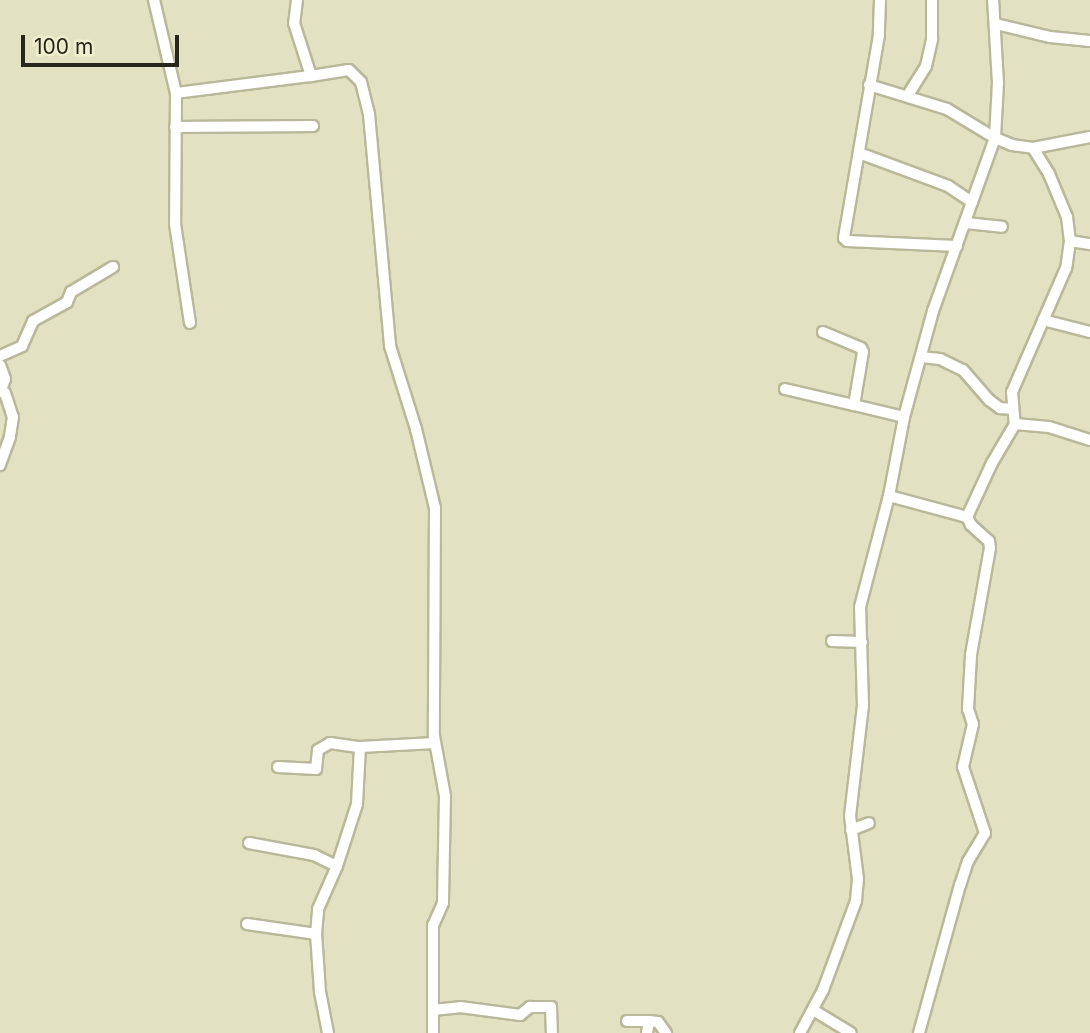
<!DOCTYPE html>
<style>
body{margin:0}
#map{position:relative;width:1090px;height:1033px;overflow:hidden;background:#e2e1c2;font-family:Inter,sans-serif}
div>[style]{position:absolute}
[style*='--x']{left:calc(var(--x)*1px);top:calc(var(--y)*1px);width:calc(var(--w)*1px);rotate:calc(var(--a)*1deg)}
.roads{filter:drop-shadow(2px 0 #b9b89a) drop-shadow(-2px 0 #b9b89a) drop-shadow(0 2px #b9b89a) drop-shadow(0 -2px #b9b89a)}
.minor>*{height:10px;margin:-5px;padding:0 5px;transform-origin:5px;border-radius:5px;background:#fff}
span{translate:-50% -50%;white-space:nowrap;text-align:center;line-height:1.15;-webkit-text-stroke:7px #efeecf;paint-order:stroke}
.scale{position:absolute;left:21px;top:35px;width:158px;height:32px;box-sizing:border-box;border:4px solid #26261a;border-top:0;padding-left:9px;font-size:21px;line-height:24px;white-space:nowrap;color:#26261a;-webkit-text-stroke:5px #efeecf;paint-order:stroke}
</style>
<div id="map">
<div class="roads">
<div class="minor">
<i style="--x:154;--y:0;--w:96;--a:76.7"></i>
<i style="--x:176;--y:93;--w:136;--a:-7.2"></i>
<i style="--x:297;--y:0;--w:23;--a:97"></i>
<i style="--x:294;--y:23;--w:56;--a:72.2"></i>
<i style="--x:311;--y:76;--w:38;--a:-9"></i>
<i style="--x:349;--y:70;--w:17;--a:45"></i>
<i style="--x:361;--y:82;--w:33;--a:76"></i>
<i style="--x:369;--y:114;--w:233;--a:84.8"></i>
<i style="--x:390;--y:346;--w:87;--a:72.6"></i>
<i style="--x:416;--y:429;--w:81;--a:76.5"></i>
<i style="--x:435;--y:508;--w:228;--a:90.3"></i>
<i style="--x:434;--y:736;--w:61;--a:79.6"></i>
<i style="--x:445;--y:796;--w:107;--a:91.1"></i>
<i style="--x:443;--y:903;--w:24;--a:114"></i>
<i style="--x:433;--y:925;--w:108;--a:90"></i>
<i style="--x:880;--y:0;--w:35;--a:92"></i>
<i style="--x:879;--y:35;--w:206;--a:99.8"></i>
<i style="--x:844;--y:238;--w:4;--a:45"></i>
<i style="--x:847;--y:241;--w:110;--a:2.6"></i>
<i style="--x:996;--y:24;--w:56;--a:13.5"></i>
<i style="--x:1050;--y:37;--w:40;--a:5.7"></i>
<i style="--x:869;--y:85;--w:82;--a:17.1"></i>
<i style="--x:947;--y:109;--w:56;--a:31.1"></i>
<i style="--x:995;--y:138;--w:18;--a:22"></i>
<i style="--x:1012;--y:145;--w:21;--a:8"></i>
<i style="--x:1033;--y:148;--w:31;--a:58"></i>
<i style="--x:1049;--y:174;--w:47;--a:67.3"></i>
<i style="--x:1067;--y:217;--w:24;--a:83"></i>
<i style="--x:1070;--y:241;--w:27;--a:98"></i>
<i style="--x:1066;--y:268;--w:135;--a:113.5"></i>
<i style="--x:1012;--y:392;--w:32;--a:85"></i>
<i style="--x:1015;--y:424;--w:45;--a:120.5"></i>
<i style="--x:992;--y:463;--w:60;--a:114.8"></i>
<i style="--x:967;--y:517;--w:9;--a:63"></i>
<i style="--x:971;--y:525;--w:24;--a:42"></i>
<i style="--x:989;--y:541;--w:7;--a:82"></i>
<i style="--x:990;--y:548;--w:109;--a:100.1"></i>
<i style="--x:971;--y:655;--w:54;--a:93.2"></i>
<i style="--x:968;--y:709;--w:16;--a:72"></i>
<i style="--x:973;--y:724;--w:44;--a:103.1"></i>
<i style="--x:963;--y:767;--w:70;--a:71.6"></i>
<i style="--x:985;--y:833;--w:33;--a:121"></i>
<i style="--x:968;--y:861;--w:25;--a:108"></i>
<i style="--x:960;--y:885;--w:154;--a:105.5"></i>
<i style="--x:176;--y:93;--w:131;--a:90.4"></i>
<i style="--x:175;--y:224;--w:100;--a:81.4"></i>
<i style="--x:908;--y:95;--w:34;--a:-58"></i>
<i style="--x:926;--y:66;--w:28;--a:-77"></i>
<i style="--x:932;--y:39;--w:39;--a:-90"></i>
<i style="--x:175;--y:127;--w:138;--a:-0.4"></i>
<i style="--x:1033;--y:148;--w:58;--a:-10.9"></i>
<i style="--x:859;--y:153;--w:95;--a:20.3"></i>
<i style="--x:948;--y:186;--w:29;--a:34"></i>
<i style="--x:966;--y:223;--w:36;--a:6"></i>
<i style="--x:1070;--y:241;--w:20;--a:9"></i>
<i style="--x:1043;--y:320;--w:49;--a:14.3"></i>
<i style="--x:823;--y:332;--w:41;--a:22.8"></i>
<i style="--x:861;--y:348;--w:4;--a:63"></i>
<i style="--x:863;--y:352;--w:54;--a:99.6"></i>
<i style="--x:854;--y:405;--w:51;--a:13.5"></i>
<i style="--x:0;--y:356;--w:24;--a:-24"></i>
<i style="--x:22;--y:346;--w:27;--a:-66"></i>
<i style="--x:33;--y:321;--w:39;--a:-29"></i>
<i style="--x:67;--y:302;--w:11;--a:-68"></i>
<i style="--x:71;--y:292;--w:49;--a:-30.8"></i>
<i style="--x:921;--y:357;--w:19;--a:6"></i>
<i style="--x:940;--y:359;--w:25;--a:26"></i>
<i style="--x:963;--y:370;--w:40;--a:49"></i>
<i style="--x:989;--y:400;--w:14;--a:36"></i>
<i style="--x:1000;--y:408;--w:13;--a:4"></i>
<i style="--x:0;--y:365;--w:15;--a:70"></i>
<i style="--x:5;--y:379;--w:12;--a:110"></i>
<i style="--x:785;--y:389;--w:71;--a:13.1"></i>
<i style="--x:0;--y:391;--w:5;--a:22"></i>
<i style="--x:5;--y:393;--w:25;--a:72"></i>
<i style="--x:13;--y:417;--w:20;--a:99"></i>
<i style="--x:10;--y:437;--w:30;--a:110"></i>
<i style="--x:1015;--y:424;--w:34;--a:5"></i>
<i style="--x:1049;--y:427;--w:43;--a:17.6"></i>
<i style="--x:889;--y:496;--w:81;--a:15.1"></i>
<i style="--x:832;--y:641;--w:30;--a:2"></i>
<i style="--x:278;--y:767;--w:38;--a:3"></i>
<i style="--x:316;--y:769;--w:19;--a:-84"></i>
<i style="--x:318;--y:750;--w:14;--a:-30"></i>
<i style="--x:330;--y:743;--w:30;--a:8"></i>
<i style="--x:360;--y:747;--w:75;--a:-3.1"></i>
<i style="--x:851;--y:830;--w:19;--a:-21"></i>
<i style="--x:249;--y:843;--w:66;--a:10.5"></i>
<i style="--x:314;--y:855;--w:25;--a:26"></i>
<i style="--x:247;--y:924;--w:70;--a:8.2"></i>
<i style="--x:433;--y:1010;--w:27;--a:-6"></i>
<i style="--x:460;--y:1007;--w:61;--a:7.6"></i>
<i style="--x:520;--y:1015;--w:13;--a:-39"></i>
<i style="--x:530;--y:1007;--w:21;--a:0"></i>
<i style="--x:551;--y:1007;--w:26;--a:88"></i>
<i style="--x:813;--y:1010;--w:44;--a:31.2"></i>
<i style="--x:627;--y:1021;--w:22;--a:0"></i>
<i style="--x:328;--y:1033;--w:42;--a:-101"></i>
<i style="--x:320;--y:992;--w:58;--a:-93.9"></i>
<i style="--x:316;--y:934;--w:25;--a:-85"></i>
<i style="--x:318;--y:909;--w:47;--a:-66.2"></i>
<i style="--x:337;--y:866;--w:65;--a:-72.1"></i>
<i style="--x:357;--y:804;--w:57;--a:-87"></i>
<i style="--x:647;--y:1033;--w:12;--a:-81"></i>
<i style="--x:649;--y:1021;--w:9;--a:6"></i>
<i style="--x:658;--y:1022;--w:14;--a:54"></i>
<i style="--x:800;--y:1033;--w:49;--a:-61.9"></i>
<i style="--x:823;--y:990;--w:95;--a:-69.7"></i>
<i style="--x:856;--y:901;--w:22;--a:-85"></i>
<i style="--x:858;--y:879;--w:64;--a:-97.2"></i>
<i style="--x:850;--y:816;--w:111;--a:-83.3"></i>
<i style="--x:863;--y:706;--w:99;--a:-91.7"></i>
<i style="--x:860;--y:607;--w:115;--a:-75.4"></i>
<i style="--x:889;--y:496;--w:80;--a:-79.2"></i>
<i style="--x:904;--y:417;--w:110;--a:-74.7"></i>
<i style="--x:933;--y:311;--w:184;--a:-70.3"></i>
<i style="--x:995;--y:138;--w:55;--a:-86.9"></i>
<i style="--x:998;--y:83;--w:83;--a:-93.4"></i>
</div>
</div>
<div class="scale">100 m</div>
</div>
